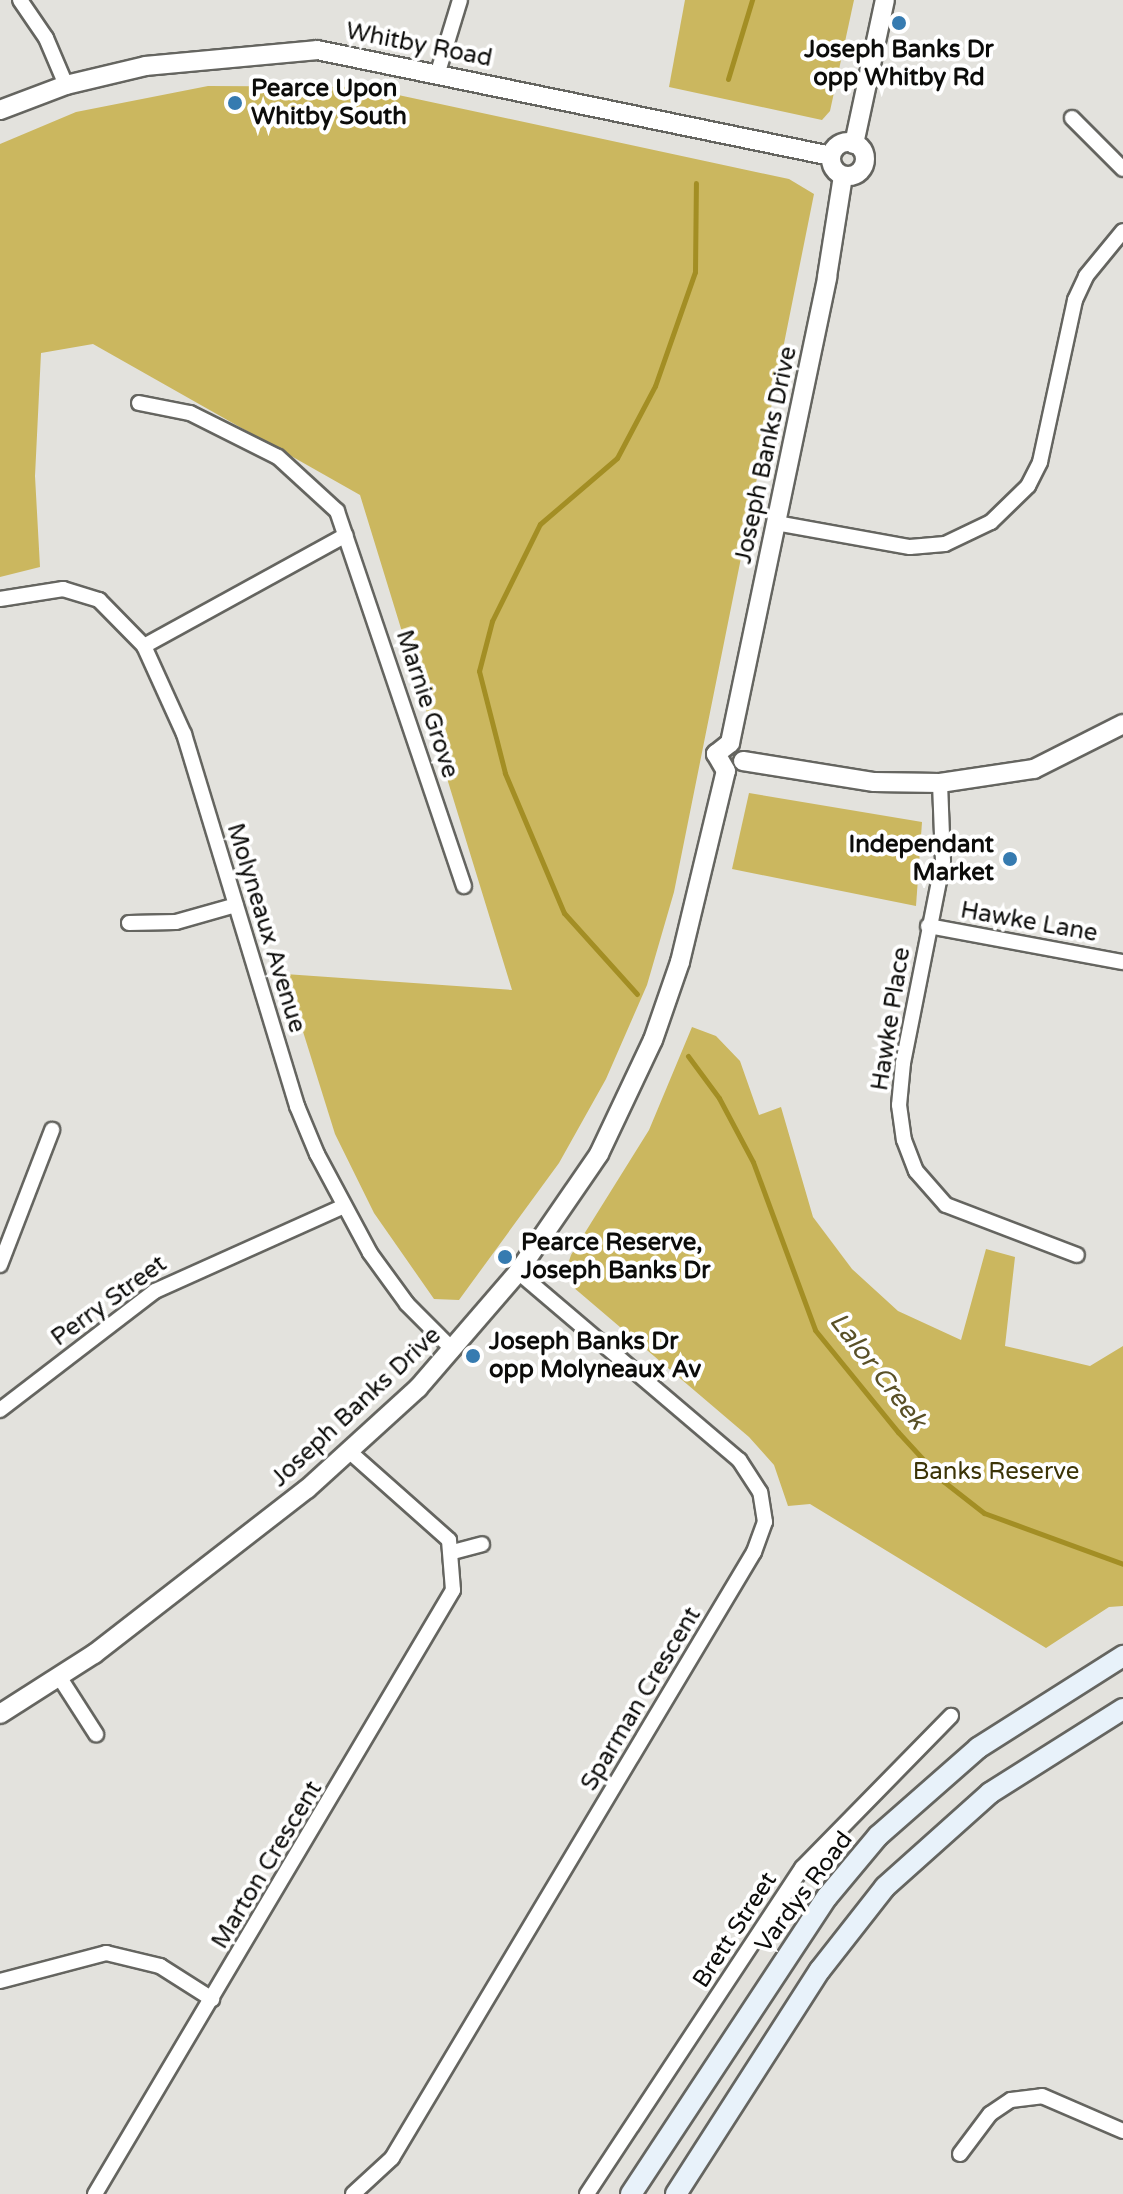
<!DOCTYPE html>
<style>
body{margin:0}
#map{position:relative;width:1123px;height:2194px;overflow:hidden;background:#e3e2dd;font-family:"Varela Round",sans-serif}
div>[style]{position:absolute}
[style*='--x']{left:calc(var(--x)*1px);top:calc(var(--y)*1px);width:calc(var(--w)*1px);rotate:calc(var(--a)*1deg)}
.green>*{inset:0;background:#cbb75f}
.stream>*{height:5px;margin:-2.5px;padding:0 2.5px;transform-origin:2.5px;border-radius:2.5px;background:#a38e24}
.roads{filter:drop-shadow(2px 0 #656560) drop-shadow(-2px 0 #656560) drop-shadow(0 2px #656560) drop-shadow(0 -2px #656560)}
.minor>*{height:14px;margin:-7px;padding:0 7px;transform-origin:7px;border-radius:7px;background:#fff}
.tertiary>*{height:18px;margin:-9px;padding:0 9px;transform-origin:9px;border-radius:9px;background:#fff}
.tertiary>.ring{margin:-9px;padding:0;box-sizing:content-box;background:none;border:18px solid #fff;border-radius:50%}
.secondary>*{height:20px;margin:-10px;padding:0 10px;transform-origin:10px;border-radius:10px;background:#e8f2fa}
.dots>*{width:22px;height:22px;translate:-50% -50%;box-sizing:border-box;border:4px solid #fff;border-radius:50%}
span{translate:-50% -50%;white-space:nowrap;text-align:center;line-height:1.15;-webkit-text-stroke:8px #fff;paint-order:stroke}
.street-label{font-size:24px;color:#0c0c0a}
.poi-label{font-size:24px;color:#0c0c0a;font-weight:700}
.left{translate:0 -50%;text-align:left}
.right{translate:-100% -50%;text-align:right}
.park-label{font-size:24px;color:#3b3306}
.water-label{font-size:26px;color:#595027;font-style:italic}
</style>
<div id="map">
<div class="green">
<i style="clip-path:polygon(685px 0,854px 0,830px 111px,822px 120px,669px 87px)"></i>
<i style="clip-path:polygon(208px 86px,361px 87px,789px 179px,814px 194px,674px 892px,647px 985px,606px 1079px,559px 1163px,459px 1300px,434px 1299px,374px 1213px,335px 1134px,285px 974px,512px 990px,360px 495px,93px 344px,41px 353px,35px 476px,40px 567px,0 577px,0 144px,76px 112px)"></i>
<i style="clip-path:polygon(749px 793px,922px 822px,916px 906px,732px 869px)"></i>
<i style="clip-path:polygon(692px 1027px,716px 1036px,740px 1061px,759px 1115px,781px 1107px,813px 1217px,852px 1269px,898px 1311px,961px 1340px,986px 1249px,1015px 1257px,1005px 1346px,1090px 1366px,1123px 1346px,1123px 1606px,1109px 1607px,1046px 1648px,810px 1504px,788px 1506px,774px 1465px,749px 1437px,573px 1287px,566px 1270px,571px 1255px,649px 1130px)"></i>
</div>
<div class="stream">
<i style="--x:728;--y:79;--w:83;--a:-73.1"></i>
<i style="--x:637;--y:994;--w:109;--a:-132"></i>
<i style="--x:564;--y:913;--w:152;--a:-112.9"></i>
<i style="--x:505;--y:773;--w:105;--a:-104.3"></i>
<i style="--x:479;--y:671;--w:52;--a:-75.4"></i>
<i style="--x:492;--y:621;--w:108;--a:-63.7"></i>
<i style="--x:540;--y:524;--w:101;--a:-40.6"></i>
<i style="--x:617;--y:458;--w:81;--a:-62.2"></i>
<i style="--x:655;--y:386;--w:121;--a:-70.7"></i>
<i style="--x:695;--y:272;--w:89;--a:-89.4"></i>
<i style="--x:688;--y:1056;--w:52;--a:53.6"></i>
<i style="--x:719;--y:1098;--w:72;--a:62"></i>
<i style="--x:753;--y:1162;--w:179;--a:69.7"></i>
<i style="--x:815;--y:1330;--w:132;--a:50.9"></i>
<i style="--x:898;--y:1432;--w:67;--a:47.4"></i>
<i style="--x:943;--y:1481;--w:52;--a:38"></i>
<i style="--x:984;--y:1513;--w:148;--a:20.1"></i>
</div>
<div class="roads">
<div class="minor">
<i style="--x:20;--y:0;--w:46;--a:55.6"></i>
<i style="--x:46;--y:38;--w:51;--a:66.9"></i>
<i style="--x:438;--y:72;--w:75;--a:-73"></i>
<i style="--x:1072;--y:118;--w:72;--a:45"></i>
<i style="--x:139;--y:403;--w:52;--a:11.1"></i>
<i style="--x:190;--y:413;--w:98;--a:26.6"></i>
<i style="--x:278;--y:457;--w:80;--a:42.5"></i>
<i style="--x:337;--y:511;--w:396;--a:71.3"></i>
<i style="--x:776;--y:523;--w:136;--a:10.2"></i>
<i style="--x:910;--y:547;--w:35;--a:-5"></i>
<i style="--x:945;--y:544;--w:51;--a:-25.6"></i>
<i style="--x:991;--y:522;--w:52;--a:-44.2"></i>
<i style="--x:1028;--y:486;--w:27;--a:-63"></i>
<i style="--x:1040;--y:462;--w:166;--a:-77.8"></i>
<i style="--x:1075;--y:300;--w:26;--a:-65"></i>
<i style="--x:1086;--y:276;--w:58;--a:-50.6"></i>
<i style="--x:0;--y:599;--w:64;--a:-9"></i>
<i style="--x:63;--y:589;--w:38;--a:17"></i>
<i style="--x:99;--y:600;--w:64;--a:45.6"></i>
<i style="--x:144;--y:646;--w:97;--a:65.6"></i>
<i style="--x:184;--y:734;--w:389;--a:73.1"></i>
<i style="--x:297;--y:1106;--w:52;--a:67.4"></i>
<i style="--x:317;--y:1154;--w:112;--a:61.8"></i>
<i style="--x:370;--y:1253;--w:63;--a:54"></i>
<i style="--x:407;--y:1304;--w:65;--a:45"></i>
<i style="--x:144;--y:646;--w:230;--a:-28.8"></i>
<i style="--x:940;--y:783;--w:78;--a:87.8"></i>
<i style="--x:943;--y:861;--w:206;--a:101.2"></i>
<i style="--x:903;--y:1063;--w:42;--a:95.4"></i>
<i style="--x:899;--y:1105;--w:35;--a:82"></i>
<i style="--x:904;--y:1140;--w:33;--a:69"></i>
<i style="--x:916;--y:1171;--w:45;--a:48.6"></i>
<i style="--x:946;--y:1205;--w:140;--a:20.9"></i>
<i style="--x:129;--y:923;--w:47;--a:-1.2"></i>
<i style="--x:176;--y:922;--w:62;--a:-15.8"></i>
<i style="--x:928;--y:926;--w:198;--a:10.5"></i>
<i style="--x:0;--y:1265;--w:145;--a:-68.9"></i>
<i style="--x:0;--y:1410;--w:195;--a:-37.5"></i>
<i style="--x:155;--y:1291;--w:205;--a:-24.2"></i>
<i style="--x:453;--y:1552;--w:30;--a:-15"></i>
<i style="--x:60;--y:1678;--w:67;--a:57.3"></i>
<i style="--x:0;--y:1981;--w:110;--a:-14.8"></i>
<i style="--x:106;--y:1953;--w:56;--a:13.5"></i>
<i style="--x:160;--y:1966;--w:62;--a:32.4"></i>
<i style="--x:960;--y:2154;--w:50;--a:-53.1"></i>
<i style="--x:990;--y:2114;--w:25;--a:-34"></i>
<i style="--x:1011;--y:2100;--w:31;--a:-7"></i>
<i style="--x:1042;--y:2096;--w:88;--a:23.4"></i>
<i style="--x:95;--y:2194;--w:702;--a:-59.34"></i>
<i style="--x:453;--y:1590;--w:50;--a:-94.6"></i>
<i style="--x:449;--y:1540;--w:132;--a:-138.4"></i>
<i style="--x:353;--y:2194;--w:53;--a:-42.7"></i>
<i style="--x:392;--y:2158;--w:706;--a:-59.15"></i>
<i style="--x:754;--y:1552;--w:32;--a:-70"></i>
<i style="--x:765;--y:1522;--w:30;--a:-99"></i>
<i style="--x:760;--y:1492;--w:38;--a:-123"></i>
<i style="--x:739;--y:1460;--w:290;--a:-139.6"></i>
<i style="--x:587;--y:2194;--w:391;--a:-56.6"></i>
<i style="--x:802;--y:1868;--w:213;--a:-45.6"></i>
</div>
<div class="tertiary">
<i style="--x:0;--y:110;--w:71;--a:-20.7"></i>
<i style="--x:66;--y:85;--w:82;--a:-13.4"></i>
<i style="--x:146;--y:66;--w:172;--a:-5.3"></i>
<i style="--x:317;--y:50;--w:525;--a:11.65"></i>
<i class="ring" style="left:831px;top:142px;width:16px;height:16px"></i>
<i style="--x:854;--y:144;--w:147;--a:-77.9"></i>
<i style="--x:730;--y:743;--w:476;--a:-78.2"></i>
<i style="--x:827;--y:277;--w:102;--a:-81"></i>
<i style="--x:743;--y:761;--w:133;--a:9.1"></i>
<i style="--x:874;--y:782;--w:66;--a:0.9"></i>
<i style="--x:940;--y:783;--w:95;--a:-8.5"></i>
<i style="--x:1034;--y:769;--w:100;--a:-26.8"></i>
<i style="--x:726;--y:771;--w:20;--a:-120"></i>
<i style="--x:716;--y:754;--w:18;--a:-38"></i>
<i style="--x:0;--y:1714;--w:112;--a:-32.6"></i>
<i style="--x:94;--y:1654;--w:269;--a:-37.8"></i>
<i style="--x:307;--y:1489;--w:150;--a:-42.3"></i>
<i style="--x:418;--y:1388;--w:153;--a:-49.2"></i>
<i style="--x:518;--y:1272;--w:143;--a:-55.5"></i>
<i style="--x:599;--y:1154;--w:126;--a:-64.7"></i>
<i style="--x:653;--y:1040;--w:83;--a:-70.9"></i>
<i style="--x:680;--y:962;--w:196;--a:-76.5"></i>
</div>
<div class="secondary">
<i style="--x:631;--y:2194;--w:356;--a:-56.6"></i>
<i style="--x:827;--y:1897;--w:80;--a:-50.1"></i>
<i style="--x:878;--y:1836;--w:133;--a:-41.3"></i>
<i style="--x:978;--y:1748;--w:172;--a:-32.4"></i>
<i style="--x:676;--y:2194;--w:266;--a:-57.3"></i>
<i style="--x:820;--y:1970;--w:105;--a:-51.9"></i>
<i style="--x:885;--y:1887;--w:141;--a:-41.8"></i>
<i style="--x:990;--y:1793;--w:157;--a:-32.3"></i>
</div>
</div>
<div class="dots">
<i style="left:899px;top:23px;background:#367bb0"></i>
<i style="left:235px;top:103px;background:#367bb0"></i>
<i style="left:1010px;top:859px;background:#367bb0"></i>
<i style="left:505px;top:1257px;background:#367bb0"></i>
<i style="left:473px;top:1356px;background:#367bb0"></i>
</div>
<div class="street-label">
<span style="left:419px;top:45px;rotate:11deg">Whitby Road</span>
<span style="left:766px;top:455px;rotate:-78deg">Joseph Banks Drive</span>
<span style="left:427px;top:704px;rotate:72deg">Marnie Grove</span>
<span style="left:1029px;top:922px;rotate:10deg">Hawke Lane</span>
<span style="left:266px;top:928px;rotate:73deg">Molyneaux Avenue</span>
<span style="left:891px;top:1019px;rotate:-81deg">Hawke Place</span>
<span style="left:109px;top:1301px;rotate:-36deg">Perry Street</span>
<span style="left:356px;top:1407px;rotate:-43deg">Joseph Banks Drive</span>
<span style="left:641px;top:1699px;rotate:-59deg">Sparman Crescent</span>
<span style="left:267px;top:1865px;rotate:-59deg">Marton Crescent</span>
<span style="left:804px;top:1892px;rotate:-53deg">Vardys Road</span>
<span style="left:735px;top:1930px;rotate:-57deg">Brett Street</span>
</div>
<div class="poi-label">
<span style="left:899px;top:64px">Joseph Banks Dr<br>opp Whitby Rd</span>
<span class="left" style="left:251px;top:103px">Pearce Upon<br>Whitby South</span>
<span class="right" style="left:994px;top:859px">Independant<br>Market</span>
<span class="left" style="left:521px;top:1257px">Pearce Reserve,<br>Joseph Banks Dr</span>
<span class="left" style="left:489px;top:1356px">Joseph Banks Dr<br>opp Molyneaux Av</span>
</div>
<div class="park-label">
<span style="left:996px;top:1472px">Banks Reserve</span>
</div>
<div class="water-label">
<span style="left:878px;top:1371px;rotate:52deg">Lalor Creek</span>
</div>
</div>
